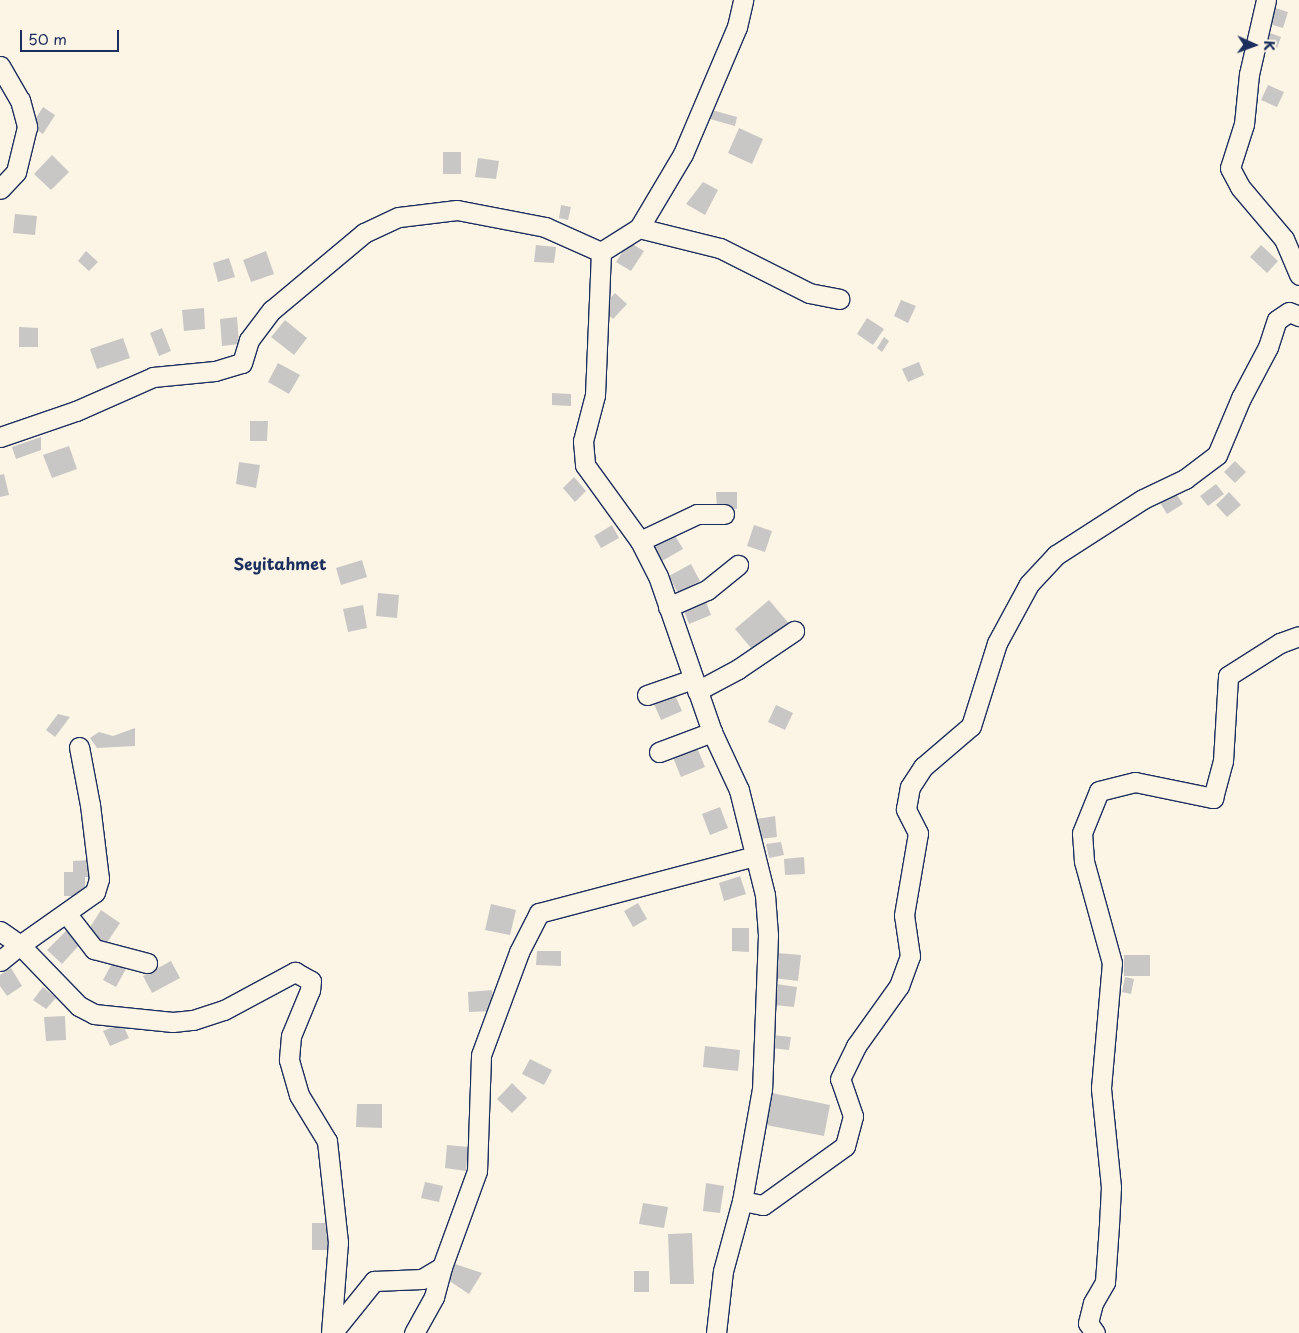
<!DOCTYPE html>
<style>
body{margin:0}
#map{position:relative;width:1299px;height:1333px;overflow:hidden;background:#fcf5e5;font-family:"Playpen Sans",sans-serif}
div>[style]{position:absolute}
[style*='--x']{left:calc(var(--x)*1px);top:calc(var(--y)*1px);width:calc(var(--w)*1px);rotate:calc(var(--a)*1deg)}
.building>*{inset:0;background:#c8c7c6}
.roads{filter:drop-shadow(1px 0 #1b2f5e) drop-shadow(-1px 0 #1b2f5e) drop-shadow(0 1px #1b2f5e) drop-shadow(0 -1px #1b2f5e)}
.minor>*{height:19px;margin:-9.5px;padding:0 9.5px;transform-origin:9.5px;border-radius:9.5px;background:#fcf5e5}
span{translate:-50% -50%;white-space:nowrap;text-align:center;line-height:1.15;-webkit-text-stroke:4.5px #fcf5e5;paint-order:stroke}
.quarter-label{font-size:16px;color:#1b2f5e;font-weight:700}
.north{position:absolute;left:1229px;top:20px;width:50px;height:50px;-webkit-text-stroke:4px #fcf5e5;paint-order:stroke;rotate:92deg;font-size:14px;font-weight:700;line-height:20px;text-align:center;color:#1b2f5e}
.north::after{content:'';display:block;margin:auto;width:18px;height:22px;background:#1b2f5e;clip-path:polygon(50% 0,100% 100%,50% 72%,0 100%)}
.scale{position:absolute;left:20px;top:30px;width:99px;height:22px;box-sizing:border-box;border:2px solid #1b2f5e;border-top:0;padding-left:6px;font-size:15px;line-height:18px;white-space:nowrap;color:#1b2f5e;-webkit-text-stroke:4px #fcf5e5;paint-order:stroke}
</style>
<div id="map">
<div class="building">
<i style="clip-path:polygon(1272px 7px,1288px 12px,1283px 28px,1267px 23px)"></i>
<i style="clip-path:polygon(1270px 33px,1281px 37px,1277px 48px,1266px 44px)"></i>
<i style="clip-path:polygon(1268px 85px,1284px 92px,1277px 107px,1261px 100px)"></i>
<i style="clip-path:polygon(43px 107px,55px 115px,43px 134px,31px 126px)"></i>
<i style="clip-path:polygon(712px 110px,737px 117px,735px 126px,710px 119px)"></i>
<i style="clip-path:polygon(739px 128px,763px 139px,752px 164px,728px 153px)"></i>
<i style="clip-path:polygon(443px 152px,461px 152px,461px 174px,443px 174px)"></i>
<i style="clip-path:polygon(52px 155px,69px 172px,51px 190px,34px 174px)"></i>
<i style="clip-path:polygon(478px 158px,499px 161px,496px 179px,475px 177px)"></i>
<i style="clip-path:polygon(703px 182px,718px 190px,705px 215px,686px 204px)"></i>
<i style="clip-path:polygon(561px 205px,571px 207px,568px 220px,559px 218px)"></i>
<i style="clip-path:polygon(15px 214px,37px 216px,35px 235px,13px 233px)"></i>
<i style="clip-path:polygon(629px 242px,644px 251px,631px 271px,616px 262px)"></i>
<i style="clip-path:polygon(536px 245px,556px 247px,554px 263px,534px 262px)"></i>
<i style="clip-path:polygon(1261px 245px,1278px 261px,1267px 273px,1250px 257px)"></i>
<i style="clip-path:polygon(86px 251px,98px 262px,89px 271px,78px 261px)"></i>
<i style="clip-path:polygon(266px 251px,274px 274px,251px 282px,243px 260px)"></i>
<i style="clip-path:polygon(229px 258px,235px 277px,218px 282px,213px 263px)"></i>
<i style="clip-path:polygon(615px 293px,627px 304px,613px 319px,601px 308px)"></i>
<i style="clip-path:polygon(901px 300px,916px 306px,908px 323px,894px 316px)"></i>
<i style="clip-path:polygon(204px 308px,205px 329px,184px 331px,182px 310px)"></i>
<i style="clip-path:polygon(237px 317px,239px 344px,222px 346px,220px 319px)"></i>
<i style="clip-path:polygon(867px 318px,884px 329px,873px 345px,857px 334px)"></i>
<i style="clip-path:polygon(285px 320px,307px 338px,294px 355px,271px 337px)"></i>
<i style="clip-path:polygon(19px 327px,38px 328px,38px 347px,19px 347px)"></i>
<i style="clip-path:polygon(162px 328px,171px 351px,159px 356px,150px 333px)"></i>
<i style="clip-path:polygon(884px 337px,889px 341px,882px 352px,877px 348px)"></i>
<i style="clip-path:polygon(123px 338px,130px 358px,97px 369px,90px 349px)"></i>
<i style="clip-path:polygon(919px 362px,924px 375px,908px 382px,902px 369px)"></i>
<i style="clip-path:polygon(278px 363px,300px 375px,289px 394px,268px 382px)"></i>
<i style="clip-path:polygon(552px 393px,571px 394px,571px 406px,552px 405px)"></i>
<i style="clip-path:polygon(250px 421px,268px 421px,267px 441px,250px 441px)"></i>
<i style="clip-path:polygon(41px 437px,41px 450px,16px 459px,12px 447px)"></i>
<i style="clip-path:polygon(69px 446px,77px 469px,52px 478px,43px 455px)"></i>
<i style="clip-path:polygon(1235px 461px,1246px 472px,1235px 483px,1224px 472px)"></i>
<i style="clip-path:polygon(239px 462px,260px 465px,256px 488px,236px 484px)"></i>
<i style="clip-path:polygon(4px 474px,9px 495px,0 497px,0 475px)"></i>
<i style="clip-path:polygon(574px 477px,586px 491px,575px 502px,563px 488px)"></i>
<i style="clip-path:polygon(1216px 484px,1224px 494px,1208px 506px,1200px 496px)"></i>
<i style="clip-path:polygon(1174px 491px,1183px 504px,1167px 514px,1159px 501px)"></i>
<i style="clip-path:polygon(716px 492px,737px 492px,737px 509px,717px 509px)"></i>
<i style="clip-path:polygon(1229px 492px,1241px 505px,1227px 517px,1216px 505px)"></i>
<i style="clip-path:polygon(612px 525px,619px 538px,601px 548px,594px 536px)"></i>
<i style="clip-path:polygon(754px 525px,772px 531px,765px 552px,747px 546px)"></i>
<i style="clip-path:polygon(673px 532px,683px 549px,662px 561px,653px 544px)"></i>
<i style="clip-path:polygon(362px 560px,367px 577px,341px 585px,336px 568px)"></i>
<i style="clip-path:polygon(691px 564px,700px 581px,678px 593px,669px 576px)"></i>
<i style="clip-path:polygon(378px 593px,399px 595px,397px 618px,376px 616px)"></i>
<i style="clip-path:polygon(704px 597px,711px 615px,689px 624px,682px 606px)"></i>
<i style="clip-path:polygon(769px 600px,791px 626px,757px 655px,735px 629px)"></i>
<i style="clip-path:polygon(363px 605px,367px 628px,348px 632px,343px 609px)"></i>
<i style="clip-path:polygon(674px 693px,682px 711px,661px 720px,653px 702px)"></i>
<i style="clip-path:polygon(776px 705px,793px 713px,785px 730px,768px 722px)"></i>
<i style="clip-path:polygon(58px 714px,70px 717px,55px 737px,46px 730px)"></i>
<i style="clip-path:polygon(135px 728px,135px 746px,97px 748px,90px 738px,99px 732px,113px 736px)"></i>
<i style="clip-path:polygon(696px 745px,705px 767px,681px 777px,672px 755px)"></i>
<i style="clip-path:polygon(720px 807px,728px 828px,710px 835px,702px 814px)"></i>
<i style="clip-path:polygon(775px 816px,777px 837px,760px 839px,757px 819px)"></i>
<i style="clip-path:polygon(781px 842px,784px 855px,769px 858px,766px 844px)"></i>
<i style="clip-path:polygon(804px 857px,805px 874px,785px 875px,784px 859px)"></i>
<i style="clip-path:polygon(90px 860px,90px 877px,85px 877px,85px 896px,64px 896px,64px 872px,73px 872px,73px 861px)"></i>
<i style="clip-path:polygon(740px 876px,746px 894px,724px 901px,719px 883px)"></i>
<i style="clip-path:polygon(638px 903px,647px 919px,633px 927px,624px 911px)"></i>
<i style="clip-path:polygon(491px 904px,516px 910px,510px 935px,485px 930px)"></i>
<i style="clip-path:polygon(101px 910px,120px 923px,106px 944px,87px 932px)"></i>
<i style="clip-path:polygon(732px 928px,749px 928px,749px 952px,732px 951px)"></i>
<i style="clip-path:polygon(67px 930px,81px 943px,62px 964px,47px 950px)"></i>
<i style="clip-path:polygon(537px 951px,561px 951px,561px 966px,536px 965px)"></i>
<i style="clip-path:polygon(777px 953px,801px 955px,798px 981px,774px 978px)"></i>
<i style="clip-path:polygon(1124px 955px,1150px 955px,1150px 976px,1124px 976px)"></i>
<i style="clip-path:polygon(114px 960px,127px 967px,116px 987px,103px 980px)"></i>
<i style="clip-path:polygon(171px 961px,180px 978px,152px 993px,143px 976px)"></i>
<i style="clip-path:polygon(11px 968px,22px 986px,7px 996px,0 986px,0 975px)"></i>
<i style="clip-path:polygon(1125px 977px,1134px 979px,1131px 994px,1122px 992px)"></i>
<i style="clip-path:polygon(776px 984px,797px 987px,794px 1007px,774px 1005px)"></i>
<i style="clip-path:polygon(43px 987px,56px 998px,46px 1009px,33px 1000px)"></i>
<i style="clip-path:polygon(492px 990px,494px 1011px,469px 1012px,468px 992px)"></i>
<i style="clip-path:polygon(65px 1016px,66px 1040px,46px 1041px,44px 1017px)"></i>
<i style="clip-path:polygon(122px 1023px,129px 1038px,110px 1046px,103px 1031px)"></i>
<i style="clip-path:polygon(772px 1035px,791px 1037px,789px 1050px,771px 1048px)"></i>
<i style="clip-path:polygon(705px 1046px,740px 1050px,738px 1071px,703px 1067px)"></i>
<i style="clip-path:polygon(530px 1059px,552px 1070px,544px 1085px,522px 1074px)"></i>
<i style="clip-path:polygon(512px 1083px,527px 1098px,512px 1113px,497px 1099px)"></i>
<i style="clip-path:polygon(772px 1093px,830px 1105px,824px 1136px,766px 1125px)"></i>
<i style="clip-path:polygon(357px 1104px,382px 1104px,382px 1128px,356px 1127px)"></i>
<i style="clip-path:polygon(447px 1145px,468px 1147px,466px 1171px,445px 1168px)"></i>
<i style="clip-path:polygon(425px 1182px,443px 1186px,439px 1202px,421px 1198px)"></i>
<i style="clip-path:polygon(706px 1183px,724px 1186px,720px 1213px,703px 1211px)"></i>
<i style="clip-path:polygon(643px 1203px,668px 1207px,664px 1228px,639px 1224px)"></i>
<i style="clip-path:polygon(312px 1223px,329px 1223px,329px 1250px,312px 1250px)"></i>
<i style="clip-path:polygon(692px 1233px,694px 1284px,670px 1284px,668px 1234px)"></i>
<i style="clip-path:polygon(455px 1264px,482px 1273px,469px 1294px,448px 1280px)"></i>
<i style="clip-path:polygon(634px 1271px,649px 1271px,649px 1292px,634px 1292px)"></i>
</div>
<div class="roads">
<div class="minor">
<i style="--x:1266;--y:0;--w:76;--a:102.9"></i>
<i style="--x:1249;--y:74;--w:50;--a:95.7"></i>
<i style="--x:1244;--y:124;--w:46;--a:107.7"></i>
<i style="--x:1230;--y:168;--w:21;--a:62"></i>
<i style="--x:1240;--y:187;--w:68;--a:49.8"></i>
<i style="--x:1284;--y:239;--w:39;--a:67"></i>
<i style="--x:0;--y:66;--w:39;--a:60"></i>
<i style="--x:20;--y:100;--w:28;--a:75"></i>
<i style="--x:27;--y:127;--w:46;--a:103.7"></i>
<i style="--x:16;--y:172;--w:23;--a:133"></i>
<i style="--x:639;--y:228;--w:83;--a:13.9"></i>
<i style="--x:720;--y:248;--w:100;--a:26.8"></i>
<i style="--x:809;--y:293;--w:31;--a:11"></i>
<i style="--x:601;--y:252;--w:45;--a:-32.3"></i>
<i style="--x:639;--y:228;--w:86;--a:-59.3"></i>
<i style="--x:683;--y:154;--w:138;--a:-67"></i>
<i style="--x:737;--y:27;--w:28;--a:-77"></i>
<i style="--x:0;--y:437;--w:80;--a:-18.9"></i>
<i style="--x:76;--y:411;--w:84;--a:-23.8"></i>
<i style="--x:153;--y:377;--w:62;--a:-5.5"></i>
<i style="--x:215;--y:371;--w:28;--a:-17"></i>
<i style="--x:242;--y:363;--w:24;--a:-73"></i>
<i style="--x:249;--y:340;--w:38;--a:-53"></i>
<i style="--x:272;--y:310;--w:120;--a:-39.9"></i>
<i style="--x:364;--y:233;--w:38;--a:-25"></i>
<i style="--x:399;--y:217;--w:58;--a:-6.9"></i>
<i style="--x:457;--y:210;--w:90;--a:10.9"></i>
<i style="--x:545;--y:227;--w:61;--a:24.1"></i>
<i style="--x:601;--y:252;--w:143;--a:92.4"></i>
<i style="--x:595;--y:395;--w:48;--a:104.6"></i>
<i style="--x:583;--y:441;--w:24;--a:85"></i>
<i style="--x:585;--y:465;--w:94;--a:54.1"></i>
<i style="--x:640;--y:541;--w:39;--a:63"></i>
<i style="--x:658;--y:576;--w:165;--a:70.9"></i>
<i style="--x:712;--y:732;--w:64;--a:65"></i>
<i style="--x:739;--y:790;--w:108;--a:76.1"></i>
<i style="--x:765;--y:895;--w:40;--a:85.7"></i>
<i style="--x:768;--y:935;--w:154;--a:92.2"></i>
<i style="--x:762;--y:1089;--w:114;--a:100.1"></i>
<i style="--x:742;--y:1201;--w:21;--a:11"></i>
<i style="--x:763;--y:1205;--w:101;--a:-35.7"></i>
<i style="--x:845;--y:1146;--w:31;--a:-75"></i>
<i style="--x:853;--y:1116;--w:39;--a:-109"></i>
<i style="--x:840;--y:1079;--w:37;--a:-64"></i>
<i style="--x:856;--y:1046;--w:74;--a:-54.4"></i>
<i style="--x:899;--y:986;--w:32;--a:-70"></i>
<i style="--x:910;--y:956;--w:41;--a:-98.3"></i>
<i style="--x:904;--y:915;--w:83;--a:-80.3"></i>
<i style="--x:918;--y:833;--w:27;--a:-117"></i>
<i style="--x:906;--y:809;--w:22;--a:-80"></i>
<i style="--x:910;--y:787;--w:24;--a:-57"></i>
<i style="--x:923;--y:767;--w:63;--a:-40.5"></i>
<i style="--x:971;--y:726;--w:87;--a:-72.6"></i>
<i style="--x:997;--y:643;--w:67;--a:-61.5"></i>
<i style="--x:1029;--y:584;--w:40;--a:-47"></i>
<i style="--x:1056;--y:555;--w:103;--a:-32.8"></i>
<i style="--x:1143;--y:499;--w:47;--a:-25.5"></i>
<i style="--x:1185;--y:479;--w:40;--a:-37"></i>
<i style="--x:1217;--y:455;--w:62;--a:-67.2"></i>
<i style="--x:1241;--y:398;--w:58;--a:-62.1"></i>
<i style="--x:1268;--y:347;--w:28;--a:-72"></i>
<i style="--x:1277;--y:320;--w:14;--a:-34"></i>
<i style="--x:1289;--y:312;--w:11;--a:22"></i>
<i style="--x:640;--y:541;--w:63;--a:-25.3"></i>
<i style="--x:697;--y:514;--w:27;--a:0"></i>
<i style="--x:668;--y:607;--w:43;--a:-23.6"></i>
<i style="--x:707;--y:590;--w:40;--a:-39"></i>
<i style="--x:697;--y:691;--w:47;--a:-28.2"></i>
<i style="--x:738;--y:669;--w:68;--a:-34.2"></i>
<i style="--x:647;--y:695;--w:49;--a:-19.2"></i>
<i style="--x:659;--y:752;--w:57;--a:-20.7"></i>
<i style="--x:66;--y:913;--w:46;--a:52.1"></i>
<i style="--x:94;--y:949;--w:55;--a:14.8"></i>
<i style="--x:0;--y:931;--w:24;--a:35"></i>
<i style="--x:20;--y:945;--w:92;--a:-35.2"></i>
<i style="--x:95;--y:892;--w:14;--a:-73"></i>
<i style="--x:99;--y:879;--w:75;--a:-96.9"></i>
<i style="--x:90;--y:805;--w:59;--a:-100.7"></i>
<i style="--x:0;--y:961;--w:26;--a:-39"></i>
<i style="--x:20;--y:945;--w:85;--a:46"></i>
<i style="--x:79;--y:1006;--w:17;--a:28"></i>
<i style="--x:94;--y:1014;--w:79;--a:5.8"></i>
<i style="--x:173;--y:1022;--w:20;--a:-6"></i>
<i style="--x:193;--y:1020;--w:33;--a:-18"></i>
<i style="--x:224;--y:1010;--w:81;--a:-28.2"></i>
<i style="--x:295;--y:972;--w:18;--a:29"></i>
<i style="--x:311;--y:981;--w:9;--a:96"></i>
<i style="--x:310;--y:990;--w:50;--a:112.4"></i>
<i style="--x:291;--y:1036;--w:24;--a:95"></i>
<i style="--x:289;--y:1060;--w:36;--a:74"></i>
<i style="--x:299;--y:1095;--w:54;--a:58.7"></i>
<i style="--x:327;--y:1141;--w:102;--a:83.8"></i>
<i style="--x:338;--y:1242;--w:91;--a:94.4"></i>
<i style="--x:332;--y:1333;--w:67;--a:-51.1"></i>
<i style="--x:374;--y:1281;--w:48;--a:-2.4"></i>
<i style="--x:422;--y:1279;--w:23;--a:-31"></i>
<i style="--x:442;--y:1267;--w:102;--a:-70"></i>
<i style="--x:477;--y:1171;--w:116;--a:-88"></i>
<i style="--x:481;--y:1055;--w:110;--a:-69.7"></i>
<i style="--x:519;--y:952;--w:44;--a:-62.9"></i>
<i style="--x:539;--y:913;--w:222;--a:-14.8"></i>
<i style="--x:414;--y:1333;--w:41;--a:-60.9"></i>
<i style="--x:434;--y:1297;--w:31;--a:-75"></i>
<i style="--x:716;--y:1333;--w:62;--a:-83.6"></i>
<i style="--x:723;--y:1271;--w:73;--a:-74.8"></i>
<i style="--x:1095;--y:1333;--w:12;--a:-125"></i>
<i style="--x:1088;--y:1323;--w:21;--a:-76"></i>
<i style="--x:1093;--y:1303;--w:24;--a:-60"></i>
<i style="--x:1105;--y:1282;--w:57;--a:-86"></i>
<i style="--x:1109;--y:1225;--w:38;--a:-87"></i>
<i style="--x:1111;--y:1187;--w:100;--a:-95.8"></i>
<i style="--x:1101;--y:1088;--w:125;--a:-85"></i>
<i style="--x:1112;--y:963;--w:106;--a:-105.4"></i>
<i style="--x:1084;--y:861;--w:28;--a:-94"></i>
<i style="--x:1082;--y:833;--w:45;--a:-68"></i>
<i style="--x:1099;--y:791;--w:37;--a:-14"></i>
<i style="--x:1135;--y:782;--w:80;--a:11.6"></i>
<i style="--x:1213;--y:798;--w:38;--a:-75"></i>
<i style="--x:1223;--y:761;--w:85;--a:-86.6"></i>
<i style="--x:1228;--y:676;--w:62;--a:-32.4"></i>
<i style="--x:1280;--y:643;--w:20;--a:-20"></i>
</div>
</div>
<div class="quarter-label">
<span style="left:280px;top:563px">Seyitahmet</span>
</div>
<div class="north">K</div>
<div class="scale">50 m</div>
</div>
